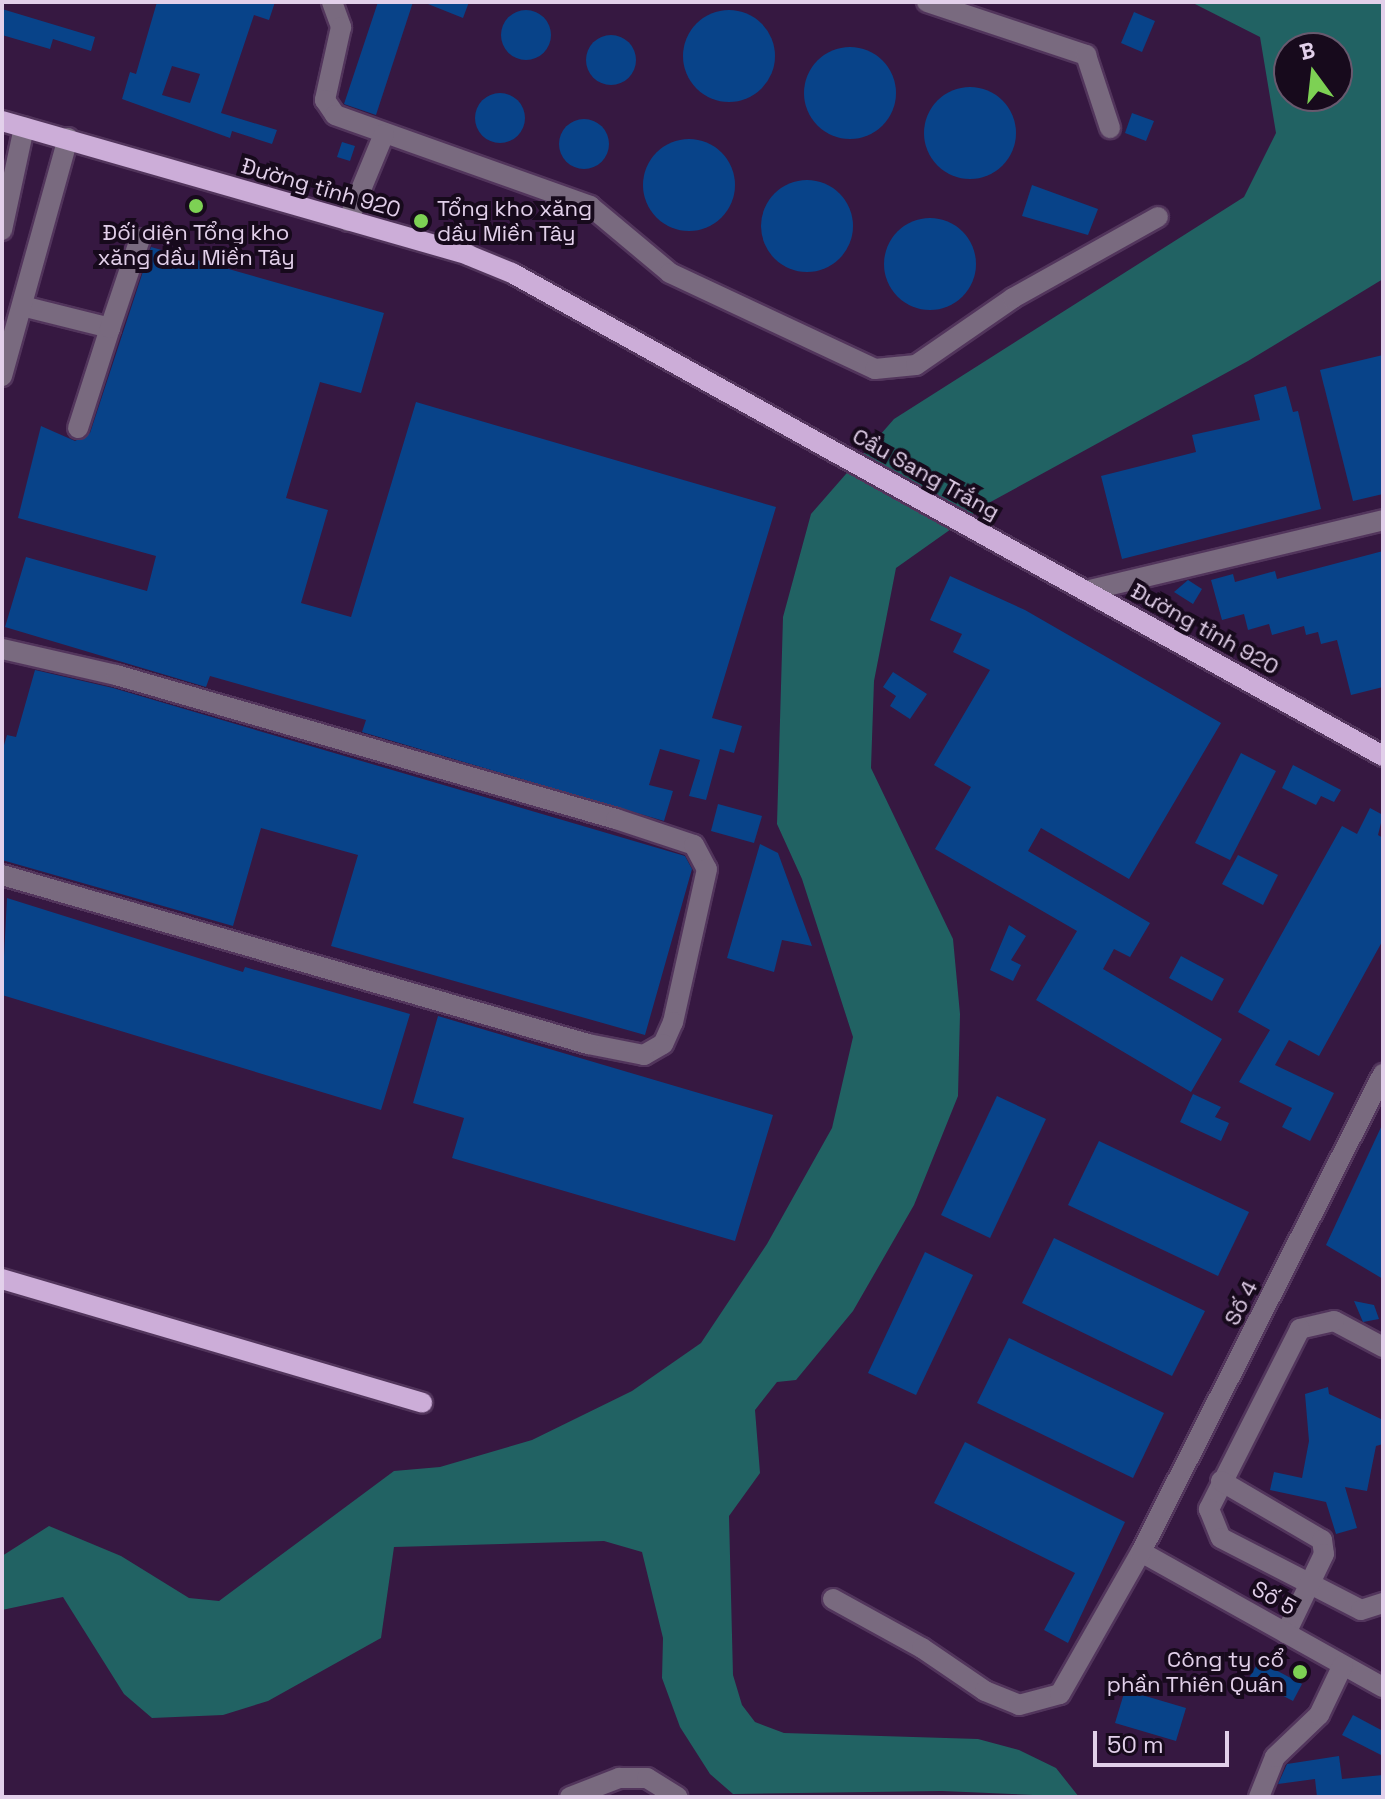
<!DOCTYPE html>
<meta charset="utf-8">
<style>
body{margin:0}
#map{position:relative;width:1385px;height:1799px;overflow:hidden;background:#361841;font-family:"Space Grotesk",sans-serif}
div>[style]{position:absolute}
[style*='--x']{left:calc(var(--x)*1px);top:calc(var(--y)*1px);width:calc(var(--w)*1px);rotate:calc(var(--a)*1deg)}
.water>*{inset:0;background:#216263}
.building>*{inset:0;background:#084389}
.round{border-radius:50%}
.roads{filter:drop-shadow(2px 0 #52355c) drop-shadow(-2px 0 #52355c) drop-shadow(0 2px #52355c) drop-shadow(0 -2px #52355c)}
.minor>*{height:20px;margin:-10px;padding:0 10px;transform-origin:10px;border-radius:10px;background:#796a7f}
.major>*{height:20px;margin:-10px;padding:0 10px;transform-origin:10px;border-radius:10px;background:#ccadd8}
.dots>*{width:22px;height:22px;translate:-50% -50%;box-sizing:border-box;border:4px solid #170a1c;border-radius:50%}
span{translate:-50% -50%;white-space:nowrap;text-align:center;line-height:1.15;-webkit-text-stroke:8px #170a1c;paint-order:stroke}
.street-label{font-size:22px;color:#e2d0ea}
.poi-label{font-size:22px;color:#e2d0ea}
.left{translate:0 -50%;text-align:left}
.right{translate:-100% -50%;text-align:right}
.frame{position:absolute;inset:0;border:4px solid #e2d0ea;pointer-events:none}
.north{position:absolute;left:1273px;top:32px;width:80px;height:80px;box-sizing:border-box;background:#170a1c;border:2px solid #68596e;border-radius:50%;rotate:345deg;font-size:22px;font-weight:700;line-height:32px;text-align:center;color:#e2d0ea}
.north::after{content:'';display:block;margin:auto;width:28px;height:36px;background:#7dd154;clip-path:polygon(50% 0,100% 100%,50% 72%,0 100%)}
.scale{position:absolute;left:1093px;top:1731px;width:136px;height:36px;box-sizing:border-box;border:4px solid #e2d0ea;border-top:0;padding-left:10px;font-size:24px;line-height:28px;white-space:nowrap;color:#e2d0ea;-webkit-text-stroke:6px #170a1c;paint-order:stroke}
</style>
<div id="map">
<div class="water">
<i style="clip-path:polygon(evenodd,1191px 2px,1383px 2px,1383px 279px,1248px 361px,985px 505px,896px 568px,874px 681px,871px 768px,953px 939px,960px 1014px,958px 1096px,914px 1205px,853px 1311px,796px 1380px,777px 1382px,755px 1410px,760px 1473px,729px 1516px,733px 1675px,742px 1705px,755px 1722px,784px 1733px,978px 1739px,1019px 1750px,1056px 1768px,1079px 1797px,942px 1791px,733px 1794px,710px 1774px,680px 1727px,662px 1678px,663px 1638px,642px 1552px,604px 1541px,394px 1547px,381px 1638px,268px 1701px,223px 1715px,152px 1718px,124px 1694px,63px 1597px,2px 1610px,2px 1556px,49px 1526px,121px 1556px,189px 1598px,219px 1601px,394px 1471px,440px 1467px,532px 1440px,632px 1391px,701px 1343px,767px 1244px,832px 1128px,853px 1037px,802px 879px,777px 824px,783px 617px,811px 514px,894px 419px,1244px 197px,1276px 133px,1260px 37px,1191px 2px,1289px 48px,1337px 48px,1337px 96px,1289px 96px,1289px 48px)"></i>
</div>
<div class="building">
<i style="clip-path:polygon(evenodd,157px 2px,275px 2px,269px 20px,254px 15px,221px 113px,277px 130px,272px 144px,232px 131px,230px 138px,122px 99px,130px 72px,136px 74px,157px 2px,172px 66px,200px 74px,190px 103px,162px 95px,172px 66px)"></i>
<i style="clip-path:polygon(378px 2px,413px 2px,376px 115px,344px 104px)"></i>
<i style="clip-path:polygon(423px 2px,469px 2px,463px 18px)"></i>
<i style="clip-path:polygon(2px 9px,95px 37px,91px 51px,53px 39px,50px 49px,2px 35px)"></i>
<i class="round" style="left:501px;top:10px;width:50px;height:50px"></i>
<i class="round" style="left:683px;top:10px;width:92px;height:92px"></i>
<i style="clip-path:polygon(1134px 12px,1155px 21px,1142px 52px,1121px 43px)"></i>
<i class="round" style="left:586px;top:35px;width:50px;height:50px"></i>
<i class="round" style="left:804px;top:47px;width:92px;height:92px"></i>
<i class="round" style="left:924px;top:87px;width:92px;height:92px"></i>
<i class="round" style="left:475px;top:93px;width:50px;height:50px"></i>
<i style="clip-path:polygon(1132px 113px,1154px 121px,1146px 141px,1125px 133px)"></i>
<i class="round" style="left:559px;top:119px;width:50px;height:50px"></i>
<i class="round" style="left:643px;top:139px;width:92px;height:92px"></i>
<i style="clip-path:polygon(342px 142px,355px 146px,350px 161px,337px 157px)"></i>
<i class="round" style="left:761px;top:180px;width:92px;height:92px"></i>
<i style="clip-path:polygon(1032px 185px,1098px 209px,1088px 235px,1022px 216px)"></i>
<i class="round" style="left:884px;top:218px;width:92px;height:92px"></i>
<i style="clip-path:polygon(151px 247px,384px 313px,361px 393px,320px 382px,286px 498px,328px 510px,301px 603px,351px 617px,416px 402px,776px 507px,712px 718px,742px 726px,734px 753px,720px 749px,706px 800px,689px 796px,700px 760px,660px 749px,649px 785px,673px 791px,664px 821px,362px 732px,366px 720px,210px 676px,206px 687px,5px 627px,26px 557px,147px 591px,156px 556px,18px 518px,41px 426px,75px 441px,90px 433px)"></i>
<i style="clip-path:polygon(1383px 355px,1383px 494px,1353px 501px,1320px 370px)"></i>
<i style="clip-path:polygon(1286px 386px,1293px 412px,1298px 411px,1321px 509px,1122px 559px,1101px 476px,1196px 452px,1192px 435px,1260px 420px,1254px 395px)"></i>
<i style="clip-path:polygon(1383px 551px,1383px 687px,1351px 695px,1337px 640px,1321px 644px,1318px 632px,1306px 635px,1304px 626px,1272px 635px,1269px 624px,1248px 630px,1244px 614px,1222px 620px,1211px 580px,1233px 574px,1235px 582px,1275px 571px,1277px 579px)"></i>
<i style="clip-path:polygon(950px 576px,1025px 610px,1221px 723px,1129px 879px,1041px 828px,1028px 851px,1150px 923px,1130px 957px,1114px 949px,1103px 969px,1222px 1039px,1191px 1092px,1036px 1000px,1077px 931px,935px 849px,971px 787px,934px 765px,990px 670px,953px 652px,962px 634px,930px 620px)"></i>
<i style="clip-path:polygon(1188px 580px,1202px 589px,1193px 604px,1174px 592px)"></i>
<i style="clip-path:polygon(35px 670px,113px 688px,685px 856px,692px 869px,645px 1035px,331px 946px,358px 855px,261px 828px,233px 926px,2px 860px,2px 752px,7px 735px,16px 737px)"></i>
<i style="clip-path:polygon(893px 672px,927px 694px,910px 719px,890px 706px,896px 696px,883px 687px)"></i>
<i style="clip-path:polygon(1241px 753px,1276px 771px,1230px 860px,1195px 843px)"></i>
<i style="clip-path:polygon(1293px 765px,1341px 790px,1334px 802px,1321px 796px,1316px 805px,1282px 788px)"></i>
<i style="clip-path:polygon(718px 804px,762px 816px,754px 843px,711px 831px)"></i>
<i style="clip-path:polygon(1370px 808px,1383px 815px,1378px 835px,1383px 838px,1383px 940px,1319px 1056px,1289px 1040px,1275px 1065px,1334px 1093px,1310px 1141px,1282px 1127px,1292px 1108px,1239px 1082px,1270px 1030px,1238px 1012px,1342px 826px,1357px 834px)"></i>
<i style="clip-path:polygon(760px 844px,778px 853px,812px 946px,782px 940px,774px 972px,727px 958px)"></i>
<i style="clip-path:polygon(1238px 855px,1278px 875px,1263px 905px,1222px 884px)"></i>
<i style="clip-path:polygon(7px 898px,243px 972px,245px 967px,410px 1014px,381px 1110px,2px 995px)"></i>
<i style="clip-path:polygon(1009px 925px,1026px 936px,1011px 960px,1021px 965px,1013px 981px,990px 970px)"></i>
<i style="clip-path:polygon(1181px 956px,1224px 979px,1212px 1001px,1169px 978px)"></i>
<i style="clip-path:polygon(438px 1016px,773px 1115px,735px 1241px,452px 1158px,464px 1118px,413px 1103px)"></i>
<i style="clip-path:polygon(1193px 1094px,1221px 1107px,1215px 1117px,1229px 1123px,1221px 1141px,1180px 1122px)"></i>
<i style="clip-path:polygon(997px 1096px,1046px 1119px,990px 1238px,941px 1215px)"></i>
<i style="clip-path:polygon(1383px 1123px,1383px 1279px,1326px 1245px)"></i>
<i style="clip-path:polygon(1099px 1141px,1249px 1212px,1218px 1276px,1068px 1205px)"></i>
<i style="clip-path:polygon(1054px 1238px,1205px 1311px,1172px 1376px,1022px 1303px)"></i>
<i style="clip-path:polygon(925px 1252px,973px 1275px,916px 1395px,868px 1373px)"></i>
<i style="clip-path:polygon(1354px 1301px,1374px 1305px,1379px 1319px,1363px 1322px)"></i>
<i style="clip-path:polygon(1009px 1338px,1164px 1413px,1133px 1478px,977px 1403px)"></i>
<i style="clip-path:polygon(1328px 1387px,1329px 1394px,1383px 1420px,1383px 1444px,1376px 1446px,1367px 1491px,1345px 1487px,1357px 1528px,1336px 1534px,1326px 1502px,1270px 1490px,1274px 1472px,1302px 1478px,1309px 1441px,1305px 1394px)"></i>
<i style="clip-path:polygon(965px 1442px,1125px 1522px,1068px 1643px,1044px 1630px,1075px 1573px,934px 1503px)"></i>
<i style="clip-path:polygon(1259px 1661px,1302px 1684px,1293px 1701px,1249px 1678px)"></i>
<i style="clip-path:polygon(1125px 1690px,1186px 1708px,1176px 1741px,1115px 1723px)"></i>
<i style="clip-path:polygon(1353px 1715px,1383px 1731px,1383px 1756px,1342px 1735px)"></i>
<i style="clip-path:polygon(1339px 1756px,1342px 1779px,1383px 1775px,1383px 1797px,1317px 1797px,1315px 1779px,1278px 1784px,1287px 1764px)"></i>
</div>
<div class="roads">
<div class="minor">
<i style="--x:332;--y:2;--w:27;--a:70"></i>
<i style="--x:341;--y:27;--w:75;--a:102.4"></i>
<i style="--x:325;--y:100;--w:18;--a:56"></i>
<i style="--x:335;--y:115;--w:271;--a:19.6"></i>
<i style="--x:590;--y:206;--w:104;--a:39.9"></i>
<i style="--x:670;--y:273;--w:226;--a:25.1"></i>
<i style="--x:875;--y:369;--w:41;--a:-5.6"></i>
<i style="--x:916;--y:365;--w:118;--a:-34.6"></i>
<i style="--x:1013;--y:298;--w:166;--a:-29.2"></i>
<i style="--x:927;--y:2;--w:168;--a:18.4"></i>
<i style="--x:1086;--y:55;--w:77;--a:71.8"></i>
<i style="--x:348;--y:221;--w:94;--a:-67.5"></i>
<i style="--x:2;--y:230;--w:105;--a:-77.9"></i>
<i style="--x:22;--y:306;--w:91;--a:14"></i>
<i style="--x:110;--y:328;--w:105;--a:107.7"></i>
<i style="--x:110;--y:328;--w:94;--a:-71.4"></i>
<i style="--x:2;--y:376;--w:247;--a:-74.5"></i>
<i style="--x:1086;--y:591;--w:305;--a:-13.4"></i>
<i style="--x:2;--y:649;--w:117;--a:12.8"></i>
<i style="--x:116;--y:675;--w:520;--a:16.07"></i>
<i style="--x:616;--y:819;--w:82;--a:18.4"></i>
<i style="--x:694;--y:845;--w:27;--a:62"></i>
<i style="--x:707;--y:869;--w:157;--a:102.5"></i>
<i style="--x:673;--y:1022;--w:24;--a:114"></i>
<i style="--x:663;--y:1044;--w:22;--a:150"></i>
<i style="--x:644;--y:1055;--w:57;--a:-168.9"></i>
<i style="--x:588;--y:1044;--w:610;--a:-163.91"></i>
<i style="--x:1383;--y:1347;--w:55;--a:-152"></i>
<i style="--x:1334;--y:1321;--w:35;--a:167"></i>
<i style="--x:1300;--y:1329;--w:202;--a:116.8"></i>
<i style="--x:1209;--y:1509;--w:31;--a:68"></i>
<i style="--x:1221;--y:1538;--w:157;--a:27.2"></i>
<i style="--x:1361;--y:1610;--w:23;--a:-18"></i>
<i style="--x:1221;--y:1481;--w:117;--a:30.3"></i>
<i style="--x:1322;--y:1540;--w:14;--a:82"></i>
<i style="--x:1324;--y:1554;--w:88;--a:115.7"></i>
<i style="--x:1141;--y:1552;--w:277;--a:29.2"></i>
<i style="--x:833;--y:1599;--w:102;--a:28.8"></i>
<i style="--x:922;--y:1648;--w:76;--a:34.3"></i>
<i style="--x:985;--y:1691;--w:37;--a:22"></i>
<i style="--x:1019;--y:1705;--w:42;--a:-15"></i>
<i style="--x:1060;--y:1694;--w:163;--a:-60.3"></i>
<i style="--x:1141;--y:1552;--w:536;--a:-63.15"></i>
<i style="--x:570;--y:1797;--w:53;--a:-21.2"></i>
<i style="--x:619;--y:1778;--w:28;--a:0"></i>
<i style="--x:647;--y:1778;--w:36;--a:32"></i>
<i style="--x:1259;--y:1797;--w:43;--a:-68.2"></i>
<i style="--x:1275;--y:1757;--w:61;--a:-43.7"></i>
<i style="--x:1319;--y:1715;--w:55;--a:-64.4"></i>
</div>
<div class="major">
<i style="--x:2;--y:121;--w:485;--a:16"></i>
<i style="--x:468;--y:255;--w:48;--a:22.2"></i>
<i style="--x:512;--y:273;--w:996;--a:29.01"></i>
<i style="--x:2;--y:1279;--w:438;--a:16.4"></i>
</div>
</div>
<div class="dots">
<i style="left:196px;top:206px;background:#7dd154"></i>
<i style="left:421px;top:221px;background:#7dd154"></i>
<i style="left:1300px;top:1672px;background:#7dd154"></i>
</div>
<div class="street-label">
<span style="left:321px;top:188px;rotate:16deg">Đường tỉnh 920</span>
<span style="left:926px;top:474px;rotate:29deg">Cầu Sang Trắng</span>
<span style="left:1205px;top:629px;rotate:29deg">Đường tỉnh 920</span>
<span style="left:1241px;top:1303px;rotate:-63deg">Số 4</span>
<span style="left:1274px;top:1598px;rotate:29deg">Số 5</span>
</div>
<div class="poi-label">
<span class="left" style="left:437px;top:221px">Tổng kho xăng<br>dầu Miền Tây</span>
<span style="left:196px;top:245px">Đối diện Tổng kho<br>xăng dầu Miền Tây</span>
<span class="right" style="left:1284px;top:1672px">Công ty cổ<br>phần Thiên Quân</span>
</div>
<div class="frame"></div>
<div class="north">B</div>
<div class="scale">50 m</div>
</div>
